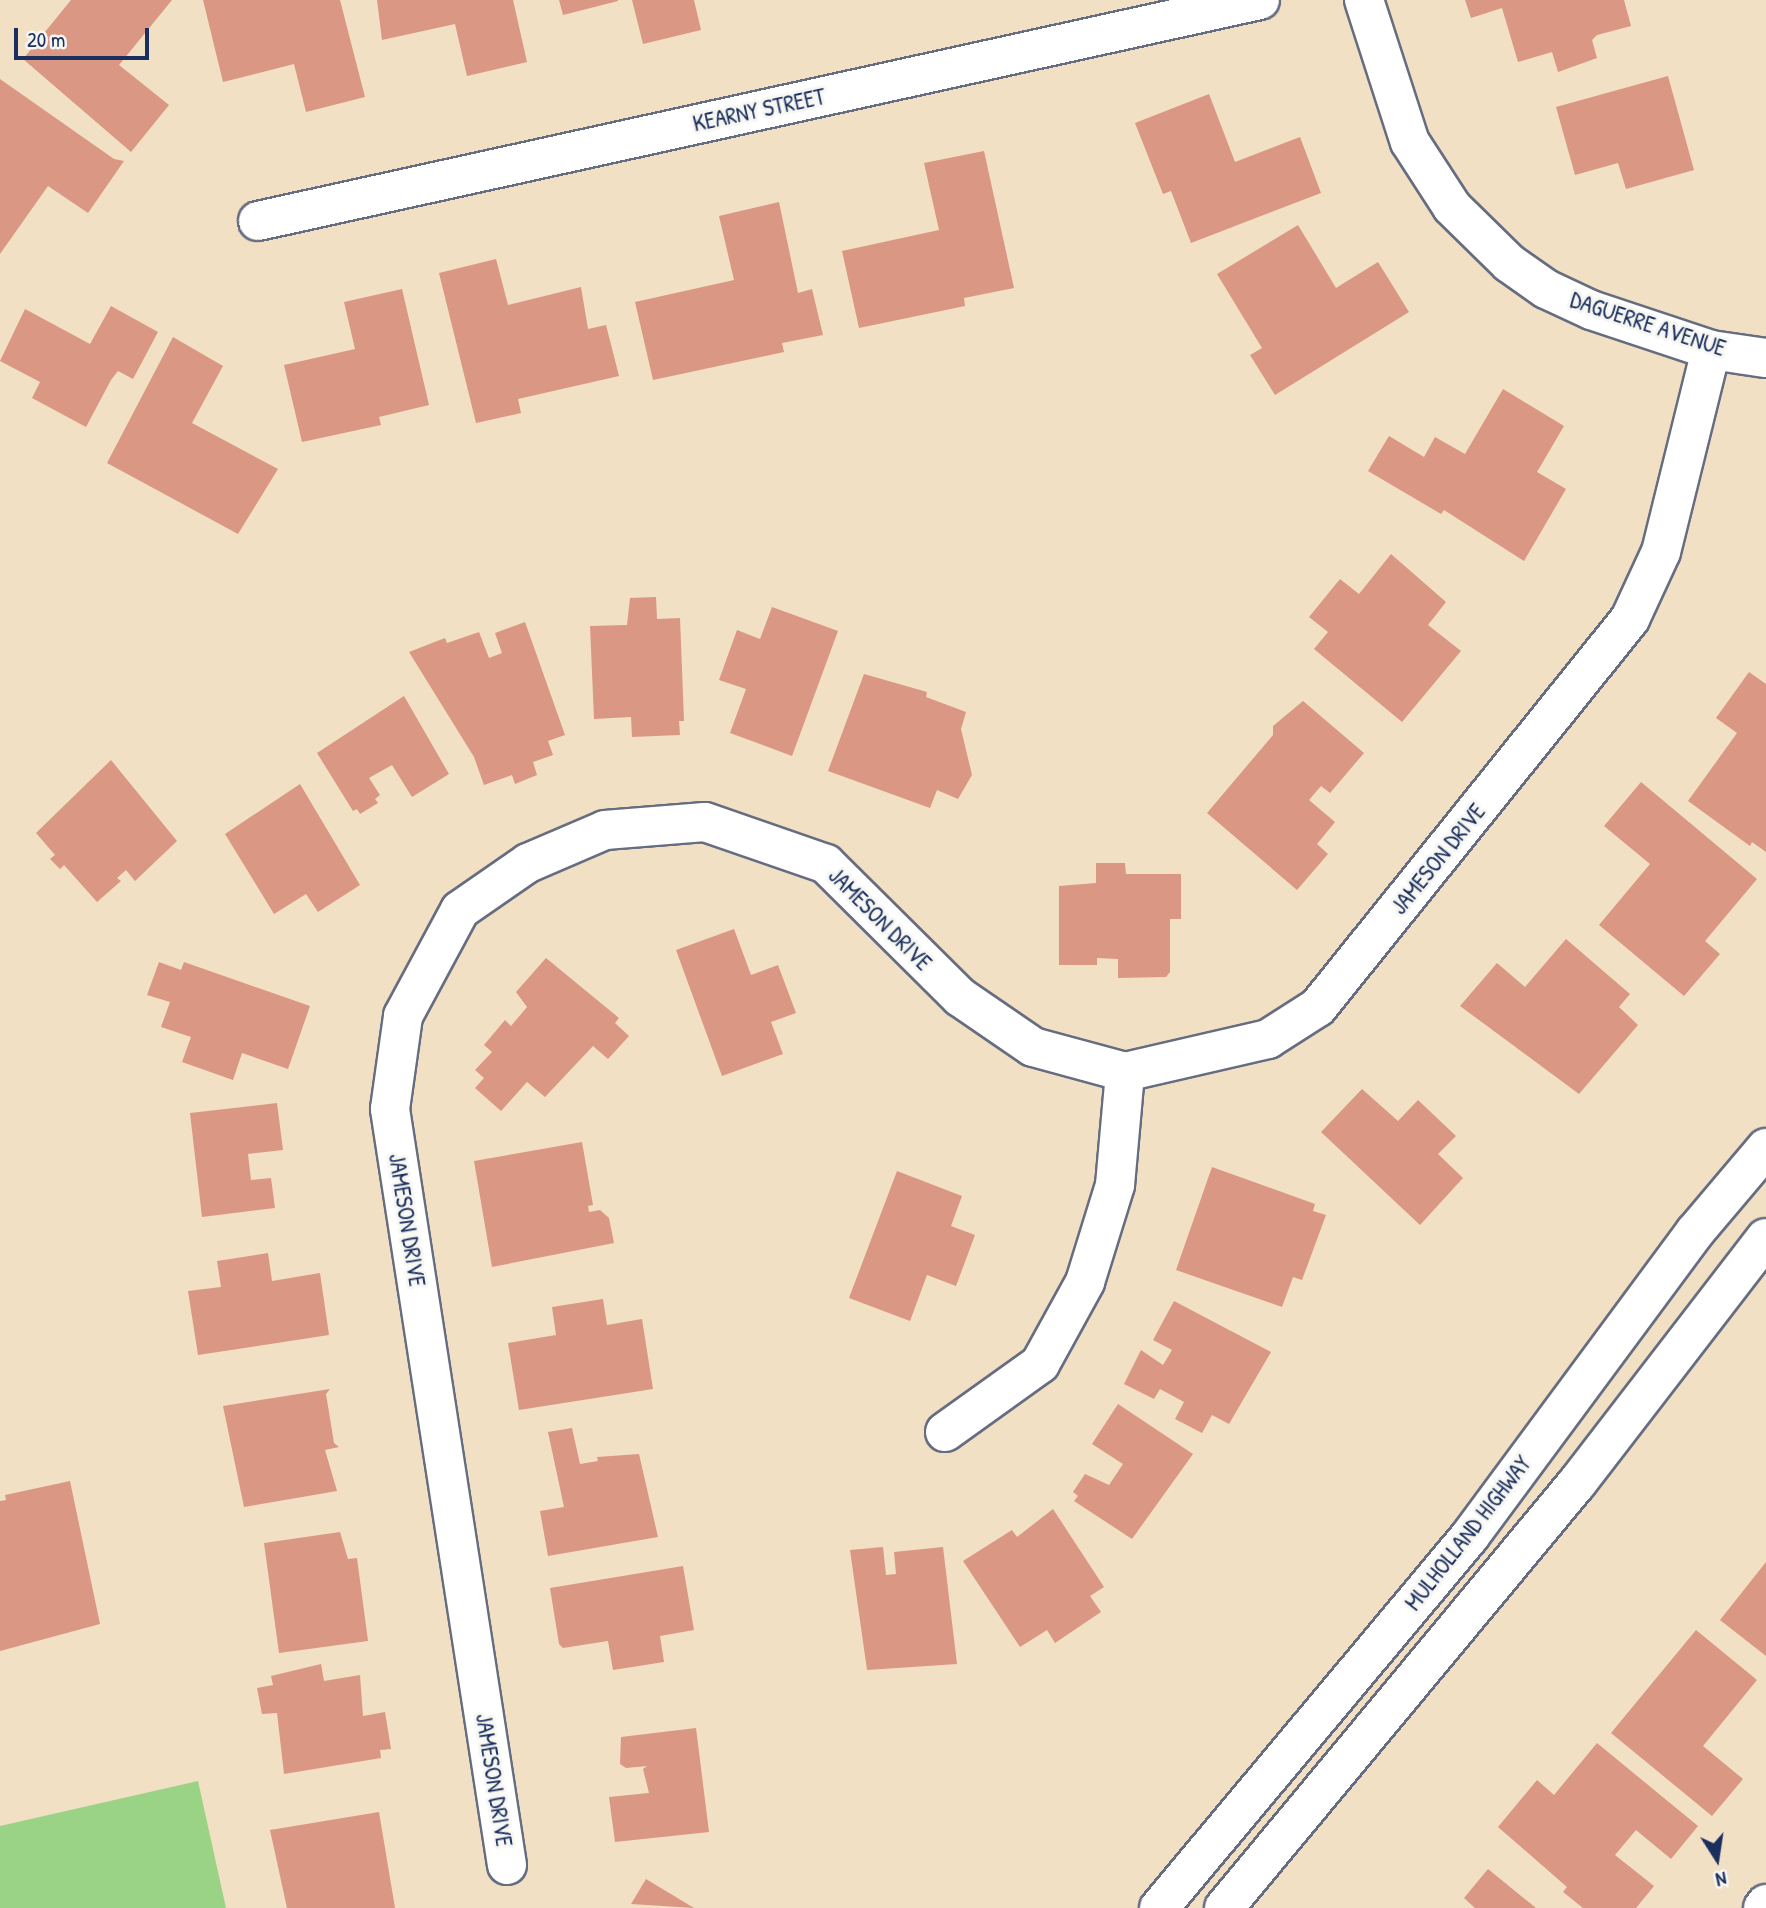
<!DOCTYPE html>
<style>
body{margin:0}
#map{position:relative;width:1766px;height:1908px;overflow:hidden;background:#f1e0c3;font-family:"Patrick Hand",sans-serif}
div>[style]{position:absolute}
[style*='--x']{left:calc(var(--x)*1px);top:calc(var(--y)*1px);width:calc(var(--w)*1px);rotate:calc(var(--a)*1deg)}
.green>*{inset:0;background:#9ad386}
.building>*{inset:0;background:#da9784}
.roads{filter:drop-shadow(2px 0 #666d81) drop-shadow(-2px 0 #666d81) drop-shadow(0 2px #666d81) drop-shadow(0 -2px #666d81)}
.minor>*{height:38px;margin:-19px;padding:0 19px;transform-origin:19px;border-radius:19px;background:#fff}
.secondary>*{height:38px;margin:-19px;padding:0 19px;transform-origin:19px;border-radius:19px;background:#fff}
span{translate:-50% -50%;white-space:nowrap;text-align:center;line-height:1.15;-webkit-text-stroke:6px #f6f6f2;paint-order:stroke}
.street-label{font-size:23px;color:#1b2f5e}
.north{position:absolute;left:1682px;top:1824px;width:70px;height:70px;-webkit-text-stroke:5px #f6f6f2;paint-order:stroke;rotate:168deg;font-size:19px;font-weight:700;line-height:28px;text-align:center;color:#1b2f5e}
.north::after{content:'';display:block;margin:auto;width:24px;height:32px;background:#1b2f5e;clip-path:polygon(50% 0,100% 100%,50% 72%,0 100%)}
.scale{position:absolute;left:14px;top:28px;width:135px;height:32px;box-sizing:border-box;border:4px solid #1b2f5e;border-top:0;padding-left:9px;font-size:21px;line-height:24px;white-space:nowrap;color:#1b2f5e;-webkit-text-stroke:5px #f6f6f2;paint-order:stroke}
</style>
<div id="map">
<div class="green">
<i style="clip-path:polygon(198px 1781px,226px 1908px,0 1908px,0 1826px)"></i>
</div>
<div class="building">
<i style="clip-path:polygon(71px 0,172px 0,119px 65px,169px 105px,131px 152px,23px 59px)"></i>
<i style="clip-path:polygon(203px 0,340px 0,365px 97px,306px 112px,294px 64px,223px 82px)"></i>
<i style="clip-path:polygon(377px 0,513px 0,527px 62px,467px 76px,455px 24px,382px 40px)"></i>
<i style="clip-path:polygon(559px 0,618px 0,618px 1px,563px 15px)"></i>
<i style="clip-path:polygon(632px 0,694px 0,701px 30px,643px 44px)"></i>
<i style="clip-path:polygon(1465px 0,1624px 0,1631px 26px,1597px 35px,1592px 40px,1597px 58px,1558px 72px,1552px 52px,1518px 62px,1502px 8px,1471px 18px)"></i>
<i style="clip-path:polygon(1668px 76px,1694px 170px,1626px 189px,1618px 163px,1575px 175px,1556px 107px)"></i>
<i style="clip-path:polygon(0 79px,114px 159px,124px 161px,88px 213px,48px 186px,0 254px)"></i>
<i style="clip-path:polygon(1209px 94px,1235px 162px,1300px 137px,1321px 193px,1191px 243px,1171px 191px,1163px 194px,1135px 123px)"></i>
<i style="clip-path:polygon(984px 151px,1014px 288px,964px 298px,965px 306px,859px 328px,842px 251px,939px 230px,924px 163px)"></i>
<i style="clip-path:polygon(779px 202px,798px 293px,812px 289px,823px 335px,782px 343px,784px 352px,653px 380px,635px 302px,734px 280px,719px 216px)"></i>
<i style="clip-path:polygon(1298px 225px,1336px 288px,1378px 262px,1409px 312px,1275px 395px,1250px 355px,1262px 348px,1217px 274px)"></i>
<i style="clip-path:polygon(496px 259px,508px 305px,581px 287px,588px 329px,606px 325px,619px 376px,518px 399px,521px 413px,476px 423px,439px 273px)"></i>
<i style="clip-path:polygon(402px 289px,429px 405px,379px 417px,381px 425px,302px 442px,284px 365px,355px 349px,344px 302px)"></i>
<i style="clip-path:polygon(111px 306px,158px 332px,133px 379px,118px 371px,111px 380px,86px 427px,32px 398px,40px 382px,0 361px,25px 309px,90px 344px)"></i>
<i style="clip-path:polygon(173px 337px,223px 366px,192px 423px,278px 469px,238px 534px,107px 463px)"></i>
<i style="clip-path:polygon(1503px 389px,1564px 426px,1537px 472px,1566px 489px,1524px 561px,1444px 510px,1441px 514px,1368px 471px,1389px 436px,1424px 457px,1435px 437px,1465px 454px)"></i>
<i style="clip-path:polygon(1391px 554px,1446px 602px,1428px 625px,1461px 651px,1402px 722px,1314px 649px,1328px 632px,1309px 617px,1340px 579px,1359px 594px)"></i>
<i style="clip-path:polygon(656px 597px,657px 619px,680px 618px,684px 721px,679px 721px,680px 735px,632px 737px,631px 717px,594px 719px,590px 626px,627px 625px,630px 598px)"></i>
<i style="clip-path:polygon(772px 607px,838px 631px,792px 756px,730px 733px,746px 689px,719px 680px,737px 630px,760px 639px)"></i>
<i style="clip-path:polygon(525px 622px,565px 735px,548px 741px,553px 755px,533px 762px,537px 775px,515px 784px,512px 775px,484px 785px,474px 757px,409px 652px,445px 638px,447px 643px,479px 632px,489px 658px,502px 653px,495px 633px)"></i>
<i style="clip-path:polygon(1749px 672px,1766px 684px,1766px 852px,1752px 842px,1750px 846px,1688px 801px,1737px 733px,1716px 718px)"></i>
<i style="clip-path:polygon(864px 674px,927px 692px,926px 697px,966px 712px,961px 729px,972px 775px,958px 799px,937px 790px,930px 808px,828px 771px)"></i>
<i style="clip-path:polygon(404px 696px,449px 774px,412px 797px,392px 765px,369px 778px,380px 795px,375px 799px,378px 803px,360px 814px,357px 809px,353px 811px,317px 753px)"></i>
<i style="clip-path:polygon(1303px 701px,1364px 753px,1330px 793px,1321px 786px,1309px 800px,1335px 822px,1317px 844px,1328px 854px,1297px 890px,1207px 813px,1273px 735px,1273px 726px)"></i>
<i style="clip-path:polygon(111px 760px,177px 841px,135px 881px,126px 870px,117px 878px,121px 881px,97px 902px,64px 865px,60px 869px,50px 859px,55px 855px,36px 833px)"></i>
<i style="clip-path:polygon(1641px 782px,1757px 879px,1705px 941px,1720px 954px,1684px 996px,1599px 925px,1650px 864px,1604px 826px)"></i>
<i style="clip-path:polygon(300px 784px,360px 885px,318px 912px,306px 894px,274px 914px,225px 834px)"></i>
<i style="clip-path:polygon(1096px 863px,1125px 863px,1126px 874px,1181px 874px,1181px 919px,1170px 919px,1170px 972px,1166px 977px,1118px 978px,1118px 959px,1097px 958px,1097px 965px,1059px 965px,1059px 886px,1096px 883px)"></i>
<i style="clip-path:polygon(734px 929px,751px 975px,778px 965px,796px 1013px,771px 1022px,783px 1054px,722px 1076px,676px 950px)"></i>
<i style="clip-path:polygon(1566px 939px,1630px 994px,1619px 1007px,1638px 1025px,1579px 1094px,1460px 1006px,1497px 963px,1525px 987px)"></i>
<i style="clip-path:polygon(546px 958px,619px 1018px,615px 1023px,629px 1036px,608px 1059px,593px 1046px,545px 1097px,527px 1082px,501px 1111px,475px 1088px,484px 1078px,475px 1070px,492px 1052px,484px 1045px,505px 1020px,511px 1026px,527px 1007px,516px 992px)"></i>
<i style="clip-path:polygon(159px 962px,181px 970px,184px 962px,310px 1006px,288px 1069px,242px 1053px,233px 1080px,182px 1062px,191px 1037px,161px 1027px,170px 1002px,147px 995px)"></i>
<i style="clip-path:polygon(1362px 1089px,1398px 1121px,1418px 1100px,1456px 1136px,1438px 1154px,1463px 1178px,1420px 1225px,1321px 1132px)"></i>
<i style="clip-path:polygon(277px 1103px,283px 1150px,248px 1154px,251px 1180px,271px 1178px,275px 1208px,202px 1217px,190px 1113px)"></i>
<i style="clip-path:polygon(582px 1142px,593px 1205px,588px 1206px,589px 1212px,600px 1210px,609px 1218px,614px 1243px,492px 1267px,474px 1161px)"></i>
<i style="clip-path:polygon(1212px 1167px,1315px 1204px,1313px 1211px,1326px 1215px,1302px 1280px,1293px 1277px,1282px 1307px,1176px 1270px)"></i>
<i style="clip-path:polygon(897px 1171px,962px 1196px,951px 1226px,975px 1235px,956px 1286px,927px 1275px,910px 1321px,849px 1298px)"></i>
<i style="clip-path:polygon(268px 1253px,272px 1281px,320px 1273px,329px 1335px,198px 1355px,188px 1291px,221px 1287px,217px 1261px)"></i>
<i style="clip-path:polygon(603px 1299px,607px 1325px,642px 1319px,653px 1389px,519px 1410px,508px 1343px,556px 1335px,552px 1307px)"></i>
<i style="clip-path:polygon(1174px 1301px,1271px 1352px,1229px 1424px,1212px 1415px,1202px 1433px,1175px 1419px,1184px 1402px,1160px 1389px,1154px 1399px,1124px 1384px,1141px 1350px,1163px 1365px,1172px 1350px,1153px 1340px)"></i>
<i style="clip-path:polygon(330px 1389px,326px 1394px,334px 1443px,339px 1447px,325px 1450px,337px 1491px,244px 1507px,223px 1406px)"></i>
<i style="clip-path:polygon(1118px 1404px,1193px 1454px,1132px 1539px,1074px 1501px,1078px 1496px,1073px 1492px,1085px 1474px,1109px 1485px,1123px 1464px,1092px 1444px)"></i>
<i style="clip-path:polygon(572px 1428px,580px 1464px,598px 1461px,597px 1457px,639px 1454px,658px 1537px,548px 1556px,540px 1511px,564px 1507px,548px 1432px)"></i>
<i style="clip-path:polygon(70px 1481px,100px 1624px,0 1651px,0 1501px,6px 1500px,5px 1495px)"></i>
<i style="clip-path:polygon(1053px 1509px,1104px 1587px,1090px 1596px,1101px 1612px,1055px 1643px,1047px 1630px,1020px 1647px,963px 1561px,1012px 1530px,1017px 1537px)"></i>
<i style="clip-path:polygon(340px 1532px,348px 1559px,357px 1558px,368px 1641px,279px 1653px,264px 1543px)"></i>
<i style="clip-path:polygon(883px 1547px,886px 1575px,896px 1574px,894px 1552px,943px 1547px,957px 1664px,867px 1670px,850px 1550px)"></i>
<i style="clip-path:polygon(1766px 1562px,1766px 1656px,1720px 1620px)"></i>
<i style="clip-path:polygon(683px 1566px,694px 1630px,660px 1636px,664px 1662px,613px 1670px,608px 1641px,563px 1648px,559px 1644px,550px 1588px)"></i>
<i style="clip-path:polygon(1696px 1630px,1757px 1680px,1703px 1746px,1743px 1779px,1712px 1816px,1611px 1733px)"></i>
<i style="clip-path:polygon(321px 1664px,324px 1681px,360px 1675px,363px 1716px,385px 1712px,391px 1749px,380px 1750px,381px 1758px,284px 1774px,277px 1713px,262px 1714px,257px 1688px,273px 1685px,271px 1676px)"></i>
<i style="clip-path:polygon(696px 1728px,709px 1832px,615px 1842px,609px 1797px,649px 1793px,643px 1769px,647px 1766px,626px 1768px,620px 1764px,621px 1737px)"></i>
<i style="clip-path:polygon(1597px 1743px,1698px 1826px,1671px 1859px,1636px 1830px,1615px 1855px,1654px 1886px,1636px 1908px,1583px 1908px,1563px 1892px,1567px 1887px,1498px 1827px,1537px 1780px,1554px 1795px)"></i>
<i style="clip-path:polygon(379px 1812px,395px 1908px,287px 1908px,270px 1830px)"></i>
<i style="clip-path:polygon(1488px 1869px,1536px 1908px,1475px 1908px,1464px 1898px)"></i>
<i style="clip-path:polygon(646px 1879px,694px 1908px,631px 1904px)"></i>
</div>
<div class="roads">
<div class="minor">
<i style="--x:1364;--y:0;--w:149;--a:72.1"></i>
<i style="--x:1410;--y:142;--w:77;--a:57.1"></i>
<i style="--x:1452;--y:207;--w:80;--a:44.5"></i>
<i style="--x:1509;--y:263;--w:45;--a:35.1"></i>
<i style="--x:1546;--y:289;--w:50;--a:25"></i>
<i style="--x:1591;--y:310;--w:126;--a:18.4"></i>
<i style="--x:1711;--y:350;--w:56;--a:8.3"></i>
<i style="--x:258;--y:221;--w:1026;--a:-12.44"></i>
<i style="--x:945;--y:1432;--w:117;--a:-35.6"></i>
<i style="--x:1040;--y:1364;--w:94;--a:-61.2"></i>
<i style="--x:1085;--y:1282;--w:102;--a:-72.8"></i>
<i style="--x:1115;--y:1185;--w:113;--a:-84.9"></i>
<i style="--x:507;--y:1865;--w:765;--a:-98.8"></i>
<i style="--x:390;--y:1109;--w:94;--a:-82"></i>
<i style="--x:403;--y:1016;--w:120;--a:-61.7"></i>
<i style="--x:460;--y:910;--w:83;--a:-34.7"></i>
<i style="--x:528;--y:863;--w:84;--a:-23.2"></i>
<i style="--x:605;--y:830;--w:100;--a:-4.6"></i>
<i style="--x:705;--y:822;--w:128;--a:19.1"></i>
<i style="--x:826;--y:864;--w:189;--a:44.8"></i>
<i style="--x:960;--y:997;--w:88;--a:34.4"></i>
<i style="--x:1033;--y:1047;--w:95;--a:15.2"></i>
<i style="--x:1125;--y:1072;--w:147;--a:-13"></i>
<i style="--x:1268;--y:1039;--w:59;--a:-32.6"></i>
<i style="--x:1318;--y:1007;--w:498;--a:-51.2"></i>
<i style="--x:1630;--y:619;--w:74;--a:-65.2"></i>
<i style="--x:1661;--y:552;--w:208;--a:-76.1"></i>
<i style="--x:1763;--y:1908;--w:5;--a:-53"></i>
</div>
<div class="secondary">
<i style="--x:1159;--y:1908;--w:485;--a:-50.1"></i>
<i style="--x:1470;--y:1536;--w:378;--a:-53.5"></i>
<i style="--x:1695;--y:1232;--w:110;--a:-49.8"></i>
<i style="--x:1224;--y:1908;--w:552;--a:-50.29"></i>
<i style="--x:1577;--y:1483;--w:309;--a:-52.4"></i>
</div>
</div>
<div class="street-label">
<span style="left:759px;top:110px;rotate:-12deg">KEARNY STREET</span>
<span style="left:1648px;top:324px;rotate:18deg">DAGUERRE AVENUE</span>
<span style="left:1438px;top:859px;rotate:-51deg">JAMESON DRIVE</span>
<span style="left:880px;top:919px;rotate:45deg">JAMESON DRIVE</span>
<span style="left:407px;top:1220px;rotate:81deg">JAMESON DRIVE</span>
<span style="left:1468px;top:1533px;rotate:-52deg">MULHOLLAND HIGHWAY</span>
<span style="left:494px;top:1780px;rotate:81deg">JAMESON DRIVE</span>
</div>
<div class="north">N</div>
<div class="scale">20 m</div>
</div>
